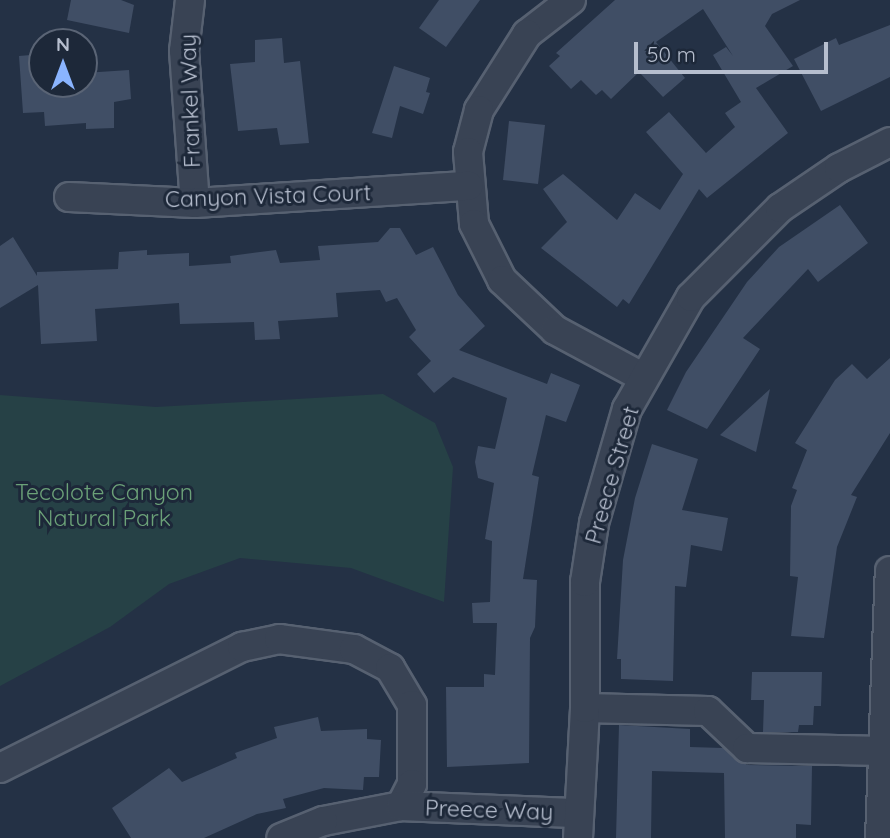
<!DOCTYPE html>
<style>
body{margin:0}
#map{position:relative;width:890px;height:838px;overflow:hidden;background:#243145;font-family:Quicksand,sans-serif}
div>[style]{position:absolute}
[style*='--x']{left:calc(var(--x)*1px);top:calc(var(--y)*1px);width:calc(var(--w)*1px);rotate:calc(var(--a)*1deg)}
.green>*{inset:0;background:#264146}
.building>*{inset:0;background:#404e65}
.roads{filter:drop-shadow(2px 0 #576171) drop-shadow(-2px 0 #576171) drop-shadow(0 2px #576171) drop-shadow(0 -2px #576171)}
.minor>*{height:28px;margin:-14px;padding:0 14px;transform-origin:14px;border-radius:14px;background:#394354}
span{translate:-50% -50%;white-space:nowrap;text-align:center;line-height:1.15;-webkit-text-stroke:6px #1d2839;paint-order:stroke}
.street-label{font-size:23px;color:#b6bece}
.park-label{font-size:23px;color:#6ba178}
.north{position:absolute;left:28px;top:28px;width:70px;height:70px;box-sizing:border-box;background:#1d2839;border:2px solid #5a6475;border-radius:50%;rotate:0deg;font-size:19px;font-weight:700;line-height:28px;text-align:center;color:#b6bece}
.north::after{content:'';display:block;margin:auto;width:24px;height:32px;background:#8ab4ff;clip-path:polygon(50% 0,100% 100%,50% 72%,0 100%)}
.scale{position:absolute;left:634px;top:42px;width:194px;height:32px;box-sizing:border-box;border:4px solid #b6bece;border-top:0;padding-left:9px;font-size:21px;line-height:24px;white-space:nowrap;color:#b6bece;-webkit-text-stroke:5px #1d2839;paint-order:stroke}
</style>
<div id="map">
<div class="green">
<i style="clip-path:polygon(383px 394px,435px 423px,453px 467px,444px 602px,351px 568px,240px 558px,169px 584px,110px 627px,0 686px,0 395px,156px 407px)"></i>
</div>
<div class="building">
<i style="clip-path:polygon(71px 0,121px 0,134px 5px,129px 33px,67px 20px)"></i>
<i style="clip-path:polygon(439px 0,480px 0,446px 47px,419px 28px)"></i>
<i style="clip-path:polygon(615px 0,800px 0,772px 14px,765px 26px,793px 66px,756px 88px,788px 133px,707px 198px,699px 189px,629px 304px,623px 299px,617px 307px,541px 248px,567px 222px,543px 189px,563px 174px,617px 220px,635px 193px,660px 210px,683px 174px,646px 132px,669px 112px,706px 153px,735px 127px,725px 113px,741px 102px,713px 55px,726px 47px,733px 56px,703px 9px,656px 42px,685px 78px,663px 97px,639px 72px,611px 99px,602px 90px,596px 95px,581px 80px,571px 89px,549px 66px,560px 56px,556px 53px)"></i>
<i style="clip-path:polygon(890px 25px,890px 77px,821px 111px,794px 59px,836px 38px,839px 45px)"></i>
<i style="clip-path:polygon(282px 38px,284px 63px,300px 61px,309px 143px,280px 145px,277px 128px,238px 131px,230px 64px,255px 62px,255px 40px)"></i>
<i style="clip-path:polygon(42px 54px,42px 84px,84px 84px,84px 73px,129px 70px,131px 99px,114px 102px,114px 128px,86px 129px,86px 123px,45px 126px,44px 112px,23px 113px,19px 56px)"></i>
<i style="clip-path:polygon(394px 66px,430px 78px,426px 92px,430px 93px,423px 114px,400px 106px,392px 138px,372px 133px)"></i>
<i style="clip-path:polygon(509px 121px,545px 125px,538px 184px,503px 180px)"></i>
<i style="clip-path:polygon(840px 205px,868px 243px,818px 282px,808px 269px,743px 338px,760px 349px,707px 429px,667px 410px,686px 372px,747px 282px,779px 247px)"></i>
<i style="clip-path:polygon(390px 228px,400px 228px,416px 255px,433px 247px,458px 295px,485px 326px,459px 350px,547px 384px,551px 373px,580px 385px,566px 422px,546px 415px,532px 475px,539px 477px,523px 579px,537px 580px,535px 627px,530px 638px,529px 763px,447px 767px,446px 687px,484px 687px,484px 674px,495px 675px,497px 623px,473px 623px,472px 603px,490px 602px,492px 541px,485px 539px,494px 483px,478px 478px,475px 462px,478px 446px,495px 449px,507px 398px,453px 377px,434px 393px,417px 374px,431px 361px,409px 337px,416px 330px,397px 298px,386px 302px,380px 290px,336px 293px,338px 317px,278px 321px,280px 339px,255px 340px,254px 322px,180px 324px,179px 303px,95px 309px,97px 341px,41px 344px,38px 285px,0 308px,0 246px,13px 237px,37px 276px,37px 272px,118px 269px,119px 252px,147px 250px,147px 255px,189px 253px,189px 266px,231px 263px,230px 256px,276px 250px,280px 263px,320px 260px,318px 246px,378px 242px)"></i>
<i style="clip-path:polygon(890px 358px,890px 433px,851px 495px,857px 497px,837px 547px,824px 638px,791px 636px,798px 577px,790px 576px,791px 506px,797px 490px,792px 488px,807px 450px,795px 443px,835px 380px,852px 364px,867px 379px)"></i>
<i style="clip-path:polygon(770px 389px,756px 452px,720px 435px)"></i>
<i style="clip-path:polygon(652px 444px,698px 459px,682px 510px,728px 518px,722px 551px,691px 545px,686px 587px,675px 586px,673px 681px,621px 679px,621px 659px,617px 659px,623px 560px,635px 498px)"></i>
<i style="clip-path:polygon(752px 672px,822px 672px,821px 706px,814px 706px,813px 725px,799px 725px,798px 732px,763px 732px,764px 700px,751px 700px)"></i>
<i style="clip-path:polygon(318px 717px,321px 731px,367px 729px,367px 739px,381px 740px,379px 777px,364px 777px,363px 790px,324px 788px,283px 799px,286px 808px,257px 814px,204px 838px,131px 838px,112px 808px,169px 768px,182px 782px,237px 758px,235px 753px,277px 738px,274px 727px)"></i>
<i style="clip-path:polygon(619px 725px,690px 729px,690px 747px,723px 748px,747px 765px,812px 766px,811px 825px,796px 824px,796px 838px,725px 838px,724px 773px,652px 771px,651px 838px,616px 838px)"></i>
</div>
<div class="roads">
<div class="minor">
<i style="--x:190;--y:0;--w:51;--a:96.7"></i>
<i style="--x:184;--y:51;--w:152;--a:85.9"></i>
<i style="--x:571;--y:0;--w:56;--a:142.3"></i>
<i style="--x:527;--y:34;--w:90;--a:122.3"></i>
<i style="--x:479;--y:110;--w:43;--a:104.7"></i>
<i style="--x:468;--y:152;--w:72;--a:85.2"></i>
<i style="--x:474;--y:224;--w:63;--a:63.4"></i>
<i style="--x:502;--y:280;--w:73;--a:43.3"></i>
<i style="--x:555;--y:330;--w:101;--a:28.3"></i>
<i style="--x:69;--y:197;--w:126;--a:2.7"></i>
<i style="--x:195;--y:203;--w:274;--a:-3.6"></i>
<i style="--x:585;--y:708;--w:123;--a:1.4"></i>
<i style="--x:708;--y:711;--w:54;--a:43.5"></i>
<i style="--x:747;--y:748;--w:136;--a:1.3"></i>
<i style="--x:0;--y:768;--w:271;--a:-26.6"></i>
<i style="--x:242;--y:647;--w:38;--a:-12"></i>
<i style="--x:279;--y:639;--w:76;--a:7.6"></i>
<i style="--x:354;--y:649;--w:41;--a:27.8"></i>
<i style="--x:390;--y:668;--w:43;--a:59.3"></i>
<i style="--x:412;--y:705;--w:79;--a:90"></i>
<i style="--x:412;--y:784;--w:25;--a:117"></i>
<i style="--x:401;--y:806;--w:79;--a:169.1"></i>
<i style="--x:323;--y:821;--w:45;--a:158"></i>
<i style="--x:401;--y:806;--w:177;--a:2.3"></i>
<i style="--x:578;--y:838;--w:130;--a:-86.9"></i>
<i style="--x:585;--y:708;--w:126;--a:-90"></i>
<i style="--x:585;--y:582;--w:60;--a:-81.3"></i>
<i style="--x:594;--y:523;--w:119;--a:-73.9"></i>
<i style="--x:627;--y:409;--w:129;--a:-60.3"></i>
<i style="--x:691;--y:297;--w:126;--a:-45"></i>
<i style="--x:780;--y:208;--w:71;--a:-34.1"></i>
<i style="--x:839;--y:168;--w:57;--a:-27"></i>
<i style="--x:880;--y:838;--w:267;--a:-87.9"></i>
</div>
</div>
<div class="street-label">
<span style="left:190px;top:101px;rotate:-92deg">Frankel Way</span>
<span style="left:268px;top:196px;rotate:-2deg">Canyon Vista Court</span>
<span style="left:612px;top:475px;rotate:-74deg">Preece Street</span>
<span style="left:489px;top:810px;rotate:2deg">Preece Way</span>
</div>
<div class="park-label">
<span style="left:104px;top:505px">Tecolote Canyon<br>Natural Park</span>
</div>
<div class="north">N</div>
<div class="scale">50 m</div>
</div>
